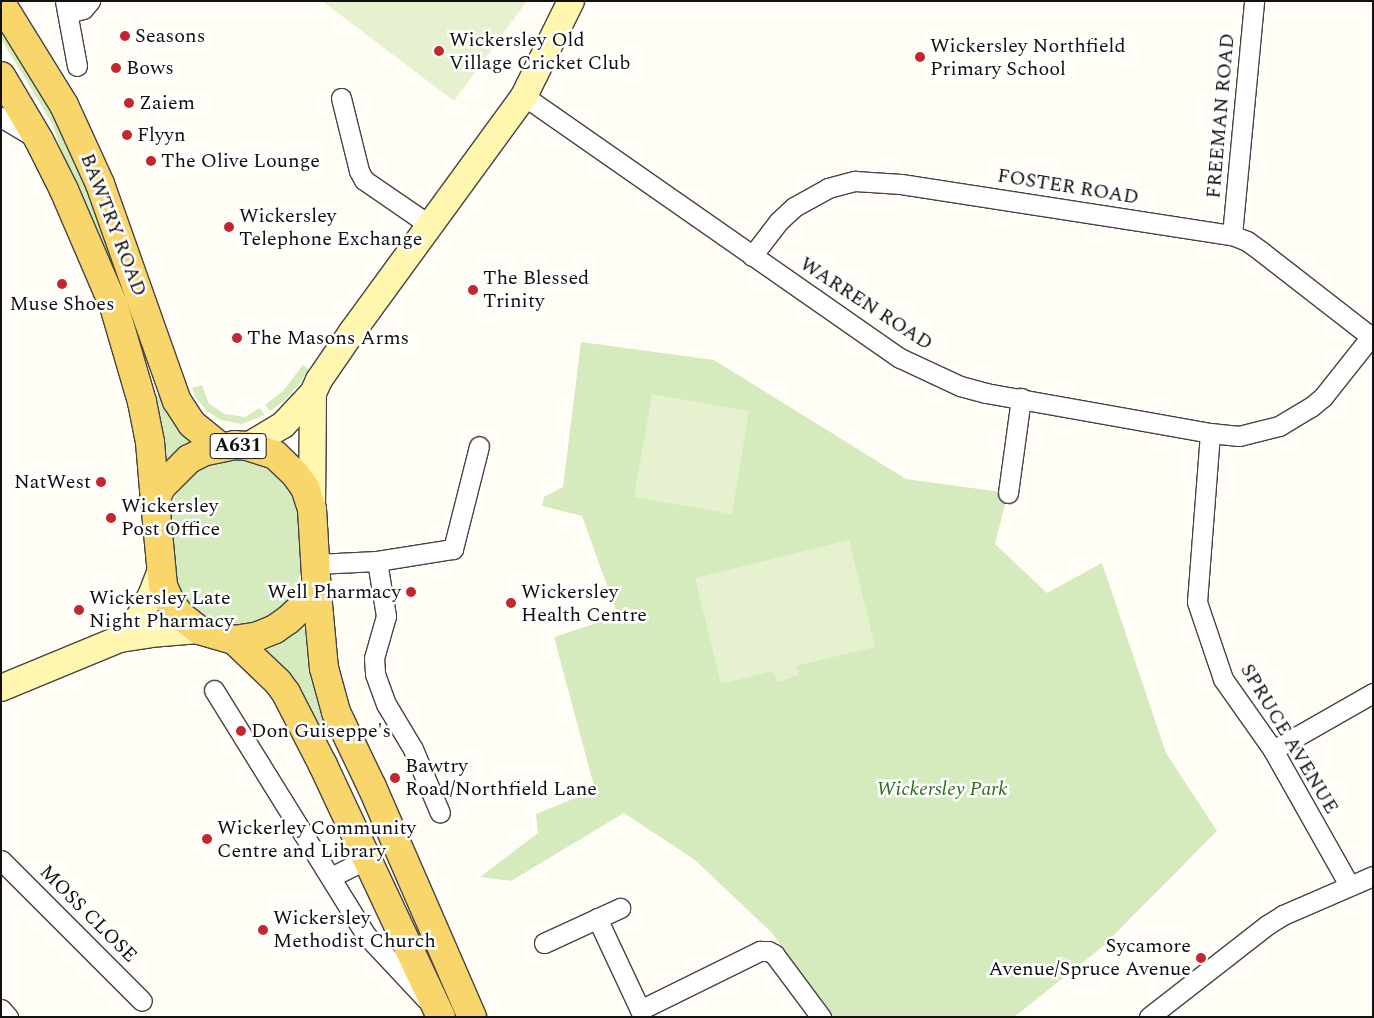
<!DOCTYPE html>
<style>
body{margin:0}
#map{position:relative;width:1374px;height:1018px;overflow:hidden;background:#fffdf5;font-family:Spectral,serif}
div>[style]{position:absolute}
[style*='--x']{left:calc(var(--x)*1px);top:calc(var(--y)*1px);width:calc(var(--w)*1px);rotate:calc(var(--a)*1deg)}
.green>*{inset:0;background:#d5ebbd}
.pitch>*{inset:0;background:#e6f2cf}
.roads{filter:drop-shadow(1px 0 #444) drop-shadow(-1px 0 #444) drop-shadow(0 1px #444) drop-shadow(0 -1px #444)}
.street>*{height:19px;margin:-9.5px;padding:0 9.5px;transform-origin:9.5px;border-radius:9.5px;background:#fff}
.secondary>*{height:26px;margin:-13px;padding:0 13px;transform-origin:13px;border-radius:13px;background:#fff6b0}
.primary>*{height:28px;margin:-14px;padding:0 14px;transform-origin:14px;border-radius:14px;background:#f9d66b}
.dots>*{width:14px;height:14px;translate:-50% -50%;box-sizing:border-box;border:2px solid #fff;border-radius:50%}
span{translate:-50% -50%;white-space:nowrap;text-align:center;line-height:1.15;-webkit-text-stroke:5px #fff;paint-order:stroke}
.shield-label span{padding:1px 4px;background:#fff;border:1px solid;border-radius:4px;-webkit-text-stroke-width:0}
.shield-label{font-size:19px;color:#111;font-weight:700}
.poi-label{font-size:20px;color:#111}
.left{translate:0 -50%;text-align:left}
.right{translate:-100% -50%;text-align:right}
.street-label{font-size:20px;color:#111}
.park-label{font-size:20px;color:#2f6b1f;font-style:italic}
.frame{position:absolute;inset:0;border:2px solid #111;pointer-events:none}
</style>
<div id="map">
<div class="green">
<i style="clip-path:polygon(1px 18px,66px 129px,152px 356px,140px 360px,73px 186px,52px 123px,1px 39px)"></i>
<i style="clip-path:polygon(581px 342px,714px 360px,906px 479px,1008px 493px,995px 544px,1047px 593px,1102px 563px,1166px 753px,1217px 831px,1101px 948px,1014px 1017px,832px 1017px,772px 933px,695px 860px,624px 813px,511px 881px,480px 877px,538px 833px,536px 814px,595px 790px,554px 637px,618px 616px,582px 516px,542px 506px,544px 497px,563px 487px)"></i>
<i style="clip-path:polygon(303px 365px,309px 369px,300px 383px,284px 401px,270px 411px,265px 405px,283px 391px)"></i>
<i style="clip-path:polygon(202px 385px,209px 404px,225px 414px,245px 417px,260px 408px,265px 415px,242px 424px,220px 420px,207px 411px,196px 398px,192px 388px)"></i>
<i style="clip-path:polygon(164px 393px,193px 442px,164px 463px,150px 396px)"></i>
<i style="clip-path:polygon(238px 458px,261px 464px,272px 470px,285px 482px,294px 495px,299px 510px,302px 566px,296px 589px,286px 606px,271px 618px,237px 627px,199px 616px,180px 594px,173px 574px,169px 536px,171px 512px,175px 497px,183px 483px,206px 465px)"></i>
<i style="clip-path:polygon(304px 625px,307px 625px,329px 720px,314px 727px,265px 653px,268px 647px)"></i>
</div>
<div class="pitch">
<i style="clip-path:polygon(322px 1px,527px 1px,454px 101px)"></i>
<i style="clip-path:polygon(652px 394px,749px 411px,732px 514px,634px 497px)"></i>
<i style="clip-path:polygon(849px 540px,875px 647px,796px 666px,799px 675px,777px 682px,773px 671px,721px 684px,695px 578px)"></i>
</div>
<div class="roads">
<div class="street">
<i style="--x:65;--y:1;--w:66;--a:79.5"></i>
<i style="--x:68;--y:13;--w:16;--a:-15"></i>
<i style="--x:83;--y:9;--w:11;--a:-49"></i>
<i style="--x:524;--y:96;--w:458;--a:34.9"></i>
<i style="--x:900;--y:358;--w:66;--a:25"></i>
<i style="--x:960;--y:386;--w:27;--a:15"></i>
<i style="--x:986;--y:393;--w:228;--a:10.1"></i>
<i style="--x:1210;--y:433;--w:29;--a:6"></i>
<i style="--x:1239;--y:436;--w:41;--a:-14"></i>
<i style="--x:1279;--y:426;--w:37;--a:-31"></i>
<i style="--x:1311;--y:407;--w:16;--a:-40"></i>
<i style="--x:1323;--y:397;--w:80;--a:-51.6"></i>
<i style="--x:341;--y:98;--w:75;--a:76.1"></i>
<i style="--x:359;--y:171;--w:10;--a:61"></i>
<i style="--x:364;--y:180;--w:81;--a:34.5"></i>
<i style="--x:1;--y:117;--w:37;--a:31"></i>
<i style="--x:1232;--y:235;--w:235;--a:-84.6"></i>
<i style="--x:752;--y:256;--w:44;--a:-52.4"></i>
<i style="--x:779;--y:221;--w:21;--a:-43"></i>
<i style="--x:794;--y:207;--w:39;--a:-29"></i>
<i style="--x:828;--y:188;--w:28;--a:-15"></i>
<i style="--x:855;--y:181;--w:46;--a:3.7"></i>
<i style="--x:901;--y:184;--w:335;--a:8.8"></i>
<i style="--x:1232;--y:235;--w:16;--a:22"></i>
<i style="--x:1247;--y:241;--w:19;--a:36"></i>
<i style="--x:1262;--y:252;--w:138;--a:37.9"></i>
<i style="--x:1210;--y:433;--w:169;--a:94.4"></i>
<i style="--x:1197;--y:602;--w:81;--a:71.3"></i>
<i style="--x:1223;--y:679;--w:87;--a:54.8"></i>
<i style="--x:1273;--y:750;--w:155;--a:60.6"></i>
<i style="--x:1008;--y:493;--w:96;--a:-82.2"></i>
<i style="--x:377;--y:561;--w:56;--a:80.7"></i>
<i style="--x:386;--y:616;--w:44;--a:105.9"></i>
<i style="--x:374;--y:658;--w:16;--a:86"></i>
<i style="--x:375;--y:674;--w:32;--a:70"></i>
<i style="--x:386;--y:704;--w:52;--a:59"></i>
<i style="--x:413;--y:749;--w:69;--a:67.1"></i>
<i style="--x:316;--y:564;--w:61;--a:-2.8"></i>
<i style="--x:377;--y:561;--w:77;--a:-9"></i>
<i style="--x:453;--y:549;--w:106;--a:-75.8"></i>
<i style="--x:214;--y:690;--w:287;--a:58.2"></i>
<i style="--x:365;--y:934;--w:89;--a:46.8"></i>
<i style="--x:1273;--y:750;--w:115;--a:-29.7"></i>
<i style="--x:1;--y:860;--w:199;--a:45"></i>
<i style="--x:331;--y:877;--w:40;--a:-26.6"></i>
<i style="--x:597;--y:918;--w:102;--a:64.9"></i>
<i style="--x:640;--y:1010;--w:134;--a:-26.2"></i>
<i style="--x:760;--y:951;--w:8;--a:0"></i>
<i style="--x:768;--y:951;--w:7;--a:27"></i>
<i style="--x:774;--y:954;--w:79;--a:53.3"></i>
<i style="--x:544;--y:943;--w:84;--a:-24.7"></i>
<i style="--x:1;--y:1009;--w:11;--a:49"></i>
<i style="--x:1149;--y:1017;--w:150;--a:-37.9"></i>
<i style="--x:1267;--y:925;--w:19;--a:-32"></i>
<i style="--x:1283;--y:915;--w:98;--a:-23.4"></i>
</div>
<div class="secondary">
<i style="--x:248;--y:446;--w:41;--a:-31"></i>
<i style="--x:283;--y:425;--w:44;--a:-46.8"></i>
<i style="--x:313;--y:393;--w:14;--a:-65"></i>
<i style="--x:319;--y:380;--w:58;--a:-55.5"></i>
<i style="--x:352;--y:332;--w:292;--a:-53.9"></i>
<i style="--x:524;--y:96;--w:106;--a:-63.7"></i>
<i style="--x:312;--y:509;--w:116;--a:-89.5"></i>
<i style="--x:120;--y:639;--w:27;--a:-48"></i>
<i style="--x:138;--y:619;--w:26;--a:-61"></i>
<i style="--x:151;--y:596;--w:25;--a:-69"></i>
<i style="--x:1;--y:688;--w:129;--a:-22.4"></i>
<i style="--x:120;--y:639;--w:30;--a:-9"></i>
<i style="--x:150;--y:634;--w:49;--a:-4.7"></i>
</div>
<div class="primary">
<i style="--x:1;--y:3;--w:120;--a:58.3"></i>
<i style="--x:64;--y:105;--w:87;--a:65.5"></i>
<i style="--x:100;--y:184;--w:230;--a:70.5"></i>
<i style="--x:177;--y:401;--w:27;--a:57"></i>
<i style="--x:192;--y:424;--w:36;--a:39"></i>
<i style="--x:1;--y:76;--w:74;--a:59.3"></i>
<i style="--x:39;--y:140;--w:56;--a:63.4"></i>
<i style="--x:64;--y:190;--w:126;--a:66.7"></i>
<i style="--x:114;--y:306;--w:100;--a:73.7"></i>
<i style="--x:142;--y:402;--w:41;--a:78.7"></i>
<i style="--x:150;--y:442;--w:59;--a:85.2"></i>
<i style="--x:317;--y:593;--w:75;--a:84.7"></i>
<i style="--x:324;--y:668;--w:46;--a:74.7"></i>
<i style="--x:336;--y:712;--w:83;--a:64.4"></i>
<i style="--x:372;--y:787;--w:251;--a:66.5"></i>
<i style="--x:234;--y:640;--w:24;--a:-9"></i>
<i style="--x:258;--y:636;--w:18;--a:-22"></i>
<i style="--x:275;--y:629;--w:16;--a:-35"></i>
<i style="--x:288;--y:620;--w:40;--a:-43"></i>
<i style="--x:317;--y:593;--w:84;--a:-93.4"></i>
<i style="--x:312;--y:509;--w:22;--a:-108"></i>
<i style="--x:305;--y:488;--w:16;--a:-125"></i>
<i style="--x:296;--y:475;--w:29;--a:-136"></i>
<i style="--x:275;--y:455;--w:28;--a:-162"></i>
<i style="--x:248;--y:446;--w:13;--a:-176"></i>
<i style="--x:235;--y:445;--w:33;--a:168"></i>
<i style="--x:203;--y:452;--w:16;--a:153"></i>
<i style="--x:189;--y:459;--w:40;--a:135"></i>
<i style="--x:161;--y:487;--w:15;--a:113"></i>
<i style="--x:155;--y:501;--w:85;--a:84.6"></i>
<i style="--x:163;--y:586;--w:17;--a:66"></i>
<i style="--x:170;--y:602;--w:18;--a:52"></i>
<i style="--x:181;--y:616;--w:23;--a:38"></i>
<i style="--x:199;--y:630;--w:36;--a:16"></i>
<i style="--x:234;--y:640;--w:61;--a:43.7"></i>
<i style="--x:278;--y:682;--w:14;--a:54"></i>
<i style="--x:286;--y:693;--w:81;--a:62.8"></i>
<i style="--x:323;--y:765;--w:278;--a:64.9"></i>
</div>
</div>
<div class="dots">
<i style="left:125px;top:36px;background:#c4262e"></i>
<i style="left:439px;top:51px;background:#c4262e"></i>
<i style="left:920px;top:57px;background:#c4262e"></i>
<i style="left:116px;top:68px;background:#c4262e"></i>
<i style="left:129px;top:103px;background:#c4262e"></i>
<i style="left:127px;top:135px;background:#c4262e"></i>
<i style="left:151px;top:161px;background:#c4262e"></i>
<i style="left:229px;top:227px;background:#c4262e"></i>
<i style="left:62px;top:284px;background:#c4262e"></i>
<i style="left:473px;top:290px;background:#c4262e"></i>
<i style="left:237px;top:338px;background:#c4262e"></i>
<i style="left:101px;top:482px;background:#c4262e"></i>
<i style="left:111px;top:518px;background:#c4262e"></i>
<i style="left:411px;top:592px;background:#c4262e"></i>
<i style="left:511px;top:603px;background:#c4262e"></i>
<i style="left:79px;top:610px;background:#c4262e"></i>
<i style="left:241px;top:731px;background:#c4262e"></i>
<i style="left:395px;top:778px;background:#c4262e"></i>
<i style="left:207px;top:839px;background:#c4262e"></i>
<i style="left:263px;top:930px;background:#c4262e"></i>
<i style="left:1201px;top:958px;background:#c4262e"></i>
</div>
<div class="shield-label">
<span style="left:238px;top:446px">A631</span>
</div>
<div class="poi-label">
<span class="left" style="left:135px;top:36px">Seasons</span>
<span class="left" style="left:449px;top:52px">Wickersley Old<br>Village Cricket Club</span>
<span class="left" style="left:930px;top:58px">Wickersley Northfield<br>Primary School</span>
<span class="left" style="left:126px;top:68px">Bows</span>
<span class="left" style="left:139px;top:103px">Zaiem</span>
<span class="left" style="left:137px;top:135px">Flyyn</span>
<span class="left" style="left:161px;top:161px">The Olive Lounge</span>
<span class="left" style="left:239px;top:228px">Wickersley<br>Telephone Exchange</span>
<span class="left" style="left:483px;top:290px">The Blessed<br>Trinity</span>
<span style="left:62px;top:304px">Muse Shoes</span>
<span class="left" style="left:247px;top:338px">The Masons Arms</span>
<span class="right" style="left:91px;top:482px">NatWest</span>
<span class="left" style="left:121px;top:518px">Wickersley<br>Post Office</span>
<span class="right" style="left:401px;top:592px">Well Pharmacy</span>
<span class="left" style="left:521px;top:604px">Wickersley<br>Health Centre</span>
<span class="left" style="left:89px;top:610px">Wickersley Late<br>Night Pharmacy</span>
<span class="left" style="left:251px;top:731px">Don Guiseppe's</span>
<span class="left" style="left:405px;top:778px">Bawtry<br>Road/Northfield Lane</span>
<span class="left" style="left:217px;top:840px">Wickerley Community<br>Centre and Library</span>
<span class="left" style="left:273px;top:930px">Wickersley<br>Methodist Church</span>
<span class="right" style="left:1191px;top:958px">Sycamore<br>Avenue/Spruce Avenue</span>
</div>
<div class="street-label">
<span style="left:1221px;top:116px;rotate:-85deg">FREEMAN ROAD</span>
<span style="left:1068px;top:187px;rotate:9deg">FOSTER ROAD</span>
<span style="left:113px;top:225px;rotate:69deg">BAWTRY ROAD</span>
<span style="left:866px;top:304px;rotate:33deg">WARREN ROAD</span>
<span style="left:1289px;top:739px;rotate:59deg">SPRUCE AVENUE</span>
<span style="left:88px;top:914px;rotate:45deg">MOSS CLOSE</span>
</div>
<div class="park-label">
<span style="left:942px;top:789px">Wickersley Park</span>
</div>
<div class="frame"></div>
</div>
